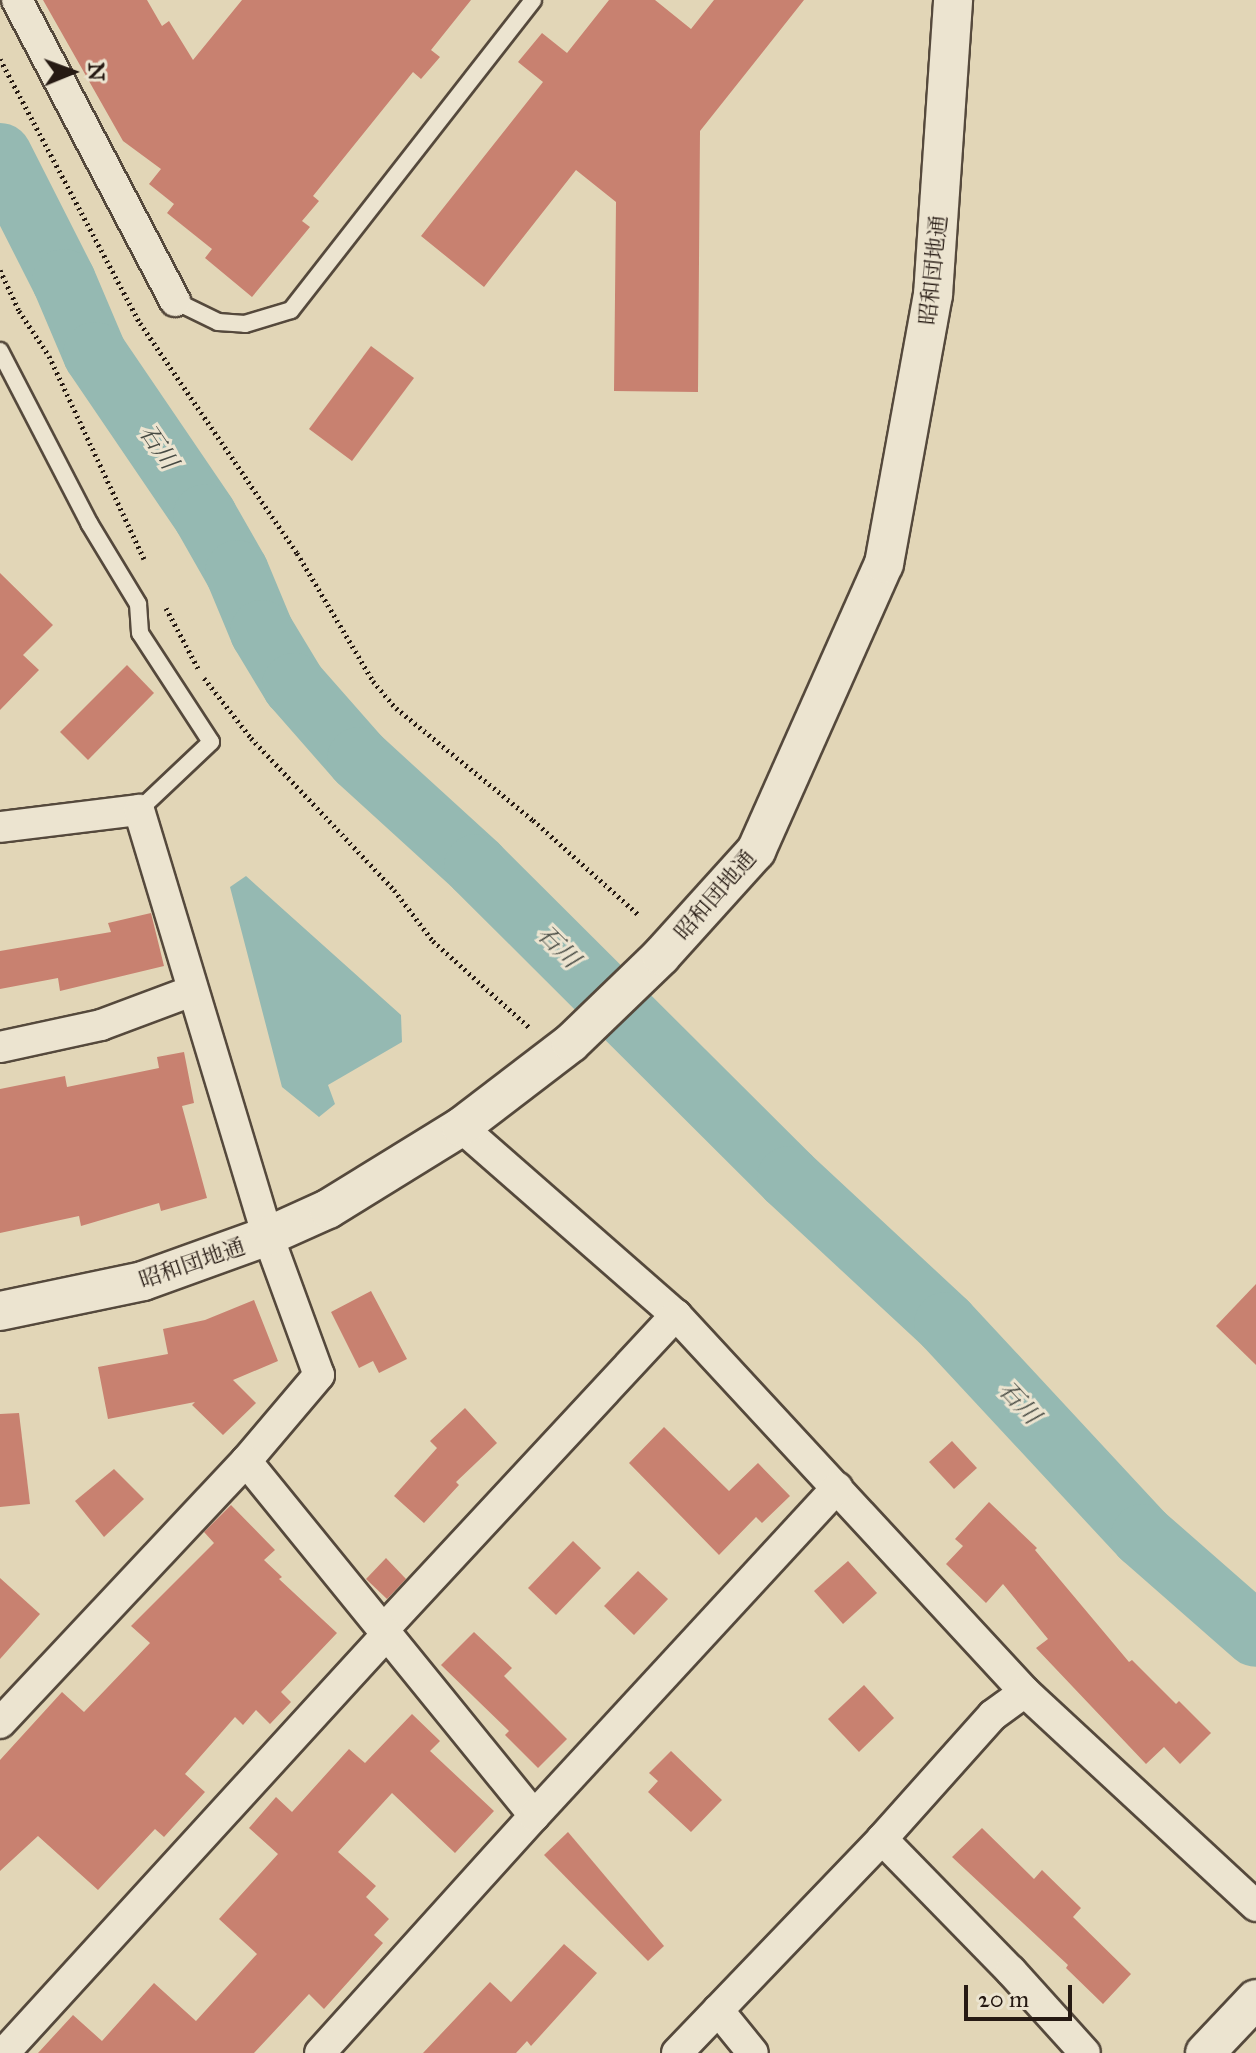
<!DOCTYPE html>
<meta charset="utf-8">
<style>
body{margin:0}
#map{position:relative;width:1256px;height:2053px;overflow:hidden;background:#e2d6b7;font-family:"IM FELL Great Primer","Noto Serif JP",serif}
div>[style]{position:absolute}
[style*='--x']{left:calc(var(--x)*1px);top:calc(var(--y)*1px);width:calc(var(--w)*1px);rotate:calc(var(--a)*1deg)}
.water>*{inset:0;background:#95b9b2}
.river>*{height:64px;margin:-32px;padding:0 32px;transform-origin:32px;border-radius:32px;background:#95b9b2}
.building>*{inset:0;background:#c88170}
.path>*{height:5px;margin-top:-2.5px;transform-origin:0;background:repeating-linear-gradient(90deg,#261a13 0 2px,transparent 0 6px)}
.roads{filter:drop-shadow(2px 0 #55493c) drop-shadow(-2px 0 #55493c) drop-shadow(0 2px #55493c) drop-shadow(0 -2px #55493c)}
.service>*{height:16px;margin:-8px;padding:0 8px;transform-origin:8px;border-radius:8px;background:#ece4d0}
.minor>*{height:30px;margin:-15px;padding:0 15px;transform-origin:15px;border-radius:15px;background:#ece4d0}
.tertiary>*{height:38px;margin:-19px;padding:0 19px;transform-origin:19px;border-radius:19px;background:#ece4d0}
span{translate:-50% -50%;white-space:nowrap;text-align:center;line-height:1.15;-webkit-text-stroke:6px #ece4d0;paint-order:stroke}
.street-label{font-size:22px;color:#261a13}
.water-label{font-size:24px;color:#474a43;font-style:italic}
.north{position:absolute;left:32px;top:32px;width:80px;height:80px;-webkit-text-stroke:6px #ece4d0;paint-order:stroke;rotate:89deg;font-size:22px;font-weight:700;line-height:32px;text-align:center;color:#261a13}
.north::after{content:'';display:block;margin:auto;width:28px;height:36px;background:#261a13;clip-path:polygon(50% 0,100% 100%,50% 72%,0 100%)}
.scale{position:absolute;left:964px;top:1985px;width:108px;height:36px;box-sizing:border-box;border:4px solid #261a13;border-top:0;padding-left:10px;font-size:24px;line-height:28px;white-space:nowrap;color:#261a13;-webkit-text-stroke:6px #ece4d0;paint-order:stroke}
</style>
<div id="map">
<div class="water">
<i style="clip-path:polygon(246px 876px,401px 1015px,402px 1042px,328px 1085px,335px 1104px,319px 1117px,282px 1087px,230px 887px)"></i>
</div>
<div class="river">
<i style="--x:0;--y:155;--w:141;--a:63.1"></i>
<i style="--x:64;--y:281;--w:79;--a:67"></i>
<i style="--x:95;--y:354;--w:196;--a:55.8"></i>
<i style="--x:205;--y:516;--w:64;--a:60.3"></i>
<i style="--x:237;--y:572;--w:65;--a:67.4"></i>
<i style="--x:262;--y:632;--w:62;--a:58.9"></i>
<i style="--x:294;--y:685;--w:98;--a:48.7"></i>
<i style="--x:359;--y:759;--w:159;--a:42.4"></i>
<i style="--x:476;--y:866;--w:442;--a:44.9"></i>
<i style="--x:789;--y:1178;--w:214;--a:42.9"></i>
<i style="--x:946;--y:1324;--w:289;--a:47.1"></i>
<i style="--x:1143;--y:1536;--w:150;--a:41.2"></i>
</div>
<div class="building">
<i style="clip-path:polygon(43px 0,147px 0,162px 26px,169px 21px,193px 60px,242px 0,471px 0,431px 50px,440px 57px,421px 79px,413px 72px,313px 196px,319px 201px,302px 221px,310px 227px,252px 297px,205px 258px,212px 249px,167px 213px,174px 204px,149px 184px,161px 169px,123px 141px)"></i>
<i style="clip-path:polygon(609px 0,655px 0,691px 29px,714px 0,804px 0,700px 131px,698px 392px,614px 391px,616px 202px,576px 170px,484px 287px,421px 236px,543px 82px,518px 62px,542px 33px,567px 53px)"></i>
<i style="clip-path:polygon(371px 346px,414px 378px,352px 461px,309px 429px)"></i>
<i style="clip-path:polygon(0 573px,53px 625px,23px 655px,39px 670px,0 710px)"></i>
<i style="clip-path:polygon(127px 665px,154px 693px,88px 760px,60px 732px)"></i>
<i style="clip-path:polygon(151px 913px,164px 966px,60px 991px,58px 978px,0 989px,0 951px,111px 932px,108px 923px)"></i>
<i style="clip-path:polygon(184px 1052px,194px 1103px,182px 1106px,207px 1198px,161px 1211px,159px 1203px,81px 1226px,79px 1216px,0 1233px,0 1089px,65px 1076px,67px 1087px,159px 1068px,157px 1057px)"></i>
<i style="clip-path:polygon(1256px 1284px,1256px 1365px,1216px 1326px)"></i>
<i style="clip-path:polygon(371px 1291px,407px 1359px,379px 1373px,373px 1361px,359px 1368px,331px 1312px)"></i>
<i style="clip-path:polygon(254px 1300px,278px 1361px,233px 1380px,256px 1403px,223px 1435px,192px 1405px,195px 1402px,108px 1419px,98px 1367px,168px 1354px,163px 1329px,205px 1320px)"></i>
<i style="clip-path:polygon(465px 1408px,497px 1443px,456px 1482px,459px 1485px,424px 1523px,394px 1496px,437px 1448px,430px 1441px)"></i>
<i style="clip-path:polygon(19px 1413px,30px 1504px,0 1507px,0 1414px)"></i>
<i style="clip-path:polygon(664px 1427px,729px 1491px,758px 1463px,790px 1496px,762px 1523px,756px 1517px,719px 1555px,629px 1463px)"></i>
<i style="clip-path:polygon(952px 1441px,977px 1468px,954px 1489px,929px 1462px)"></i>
<i style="clip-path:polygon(114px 1469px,144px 1499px,104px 1537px,75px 1501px)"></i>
<i style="clip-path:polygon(989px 1502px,1037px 1548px,1035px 1550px,1129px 1662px,1132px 1660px,1176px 1704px,1179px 1701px,1211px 1733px,1180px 1764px,1164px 1747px,1146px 1764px,1036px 1648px,1048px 1639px,1003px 1584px,986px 1603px,946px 1564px,963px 1546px,955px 1539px)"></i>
<i style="clip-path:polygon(231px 1505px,275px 1550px,264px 1560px,282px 1577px,279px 1579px,337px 1633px,281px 1692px,291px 1702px,270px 1724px,256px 1710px,243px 1725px,235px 1717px,185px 1774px,205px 1792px,164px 1837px,155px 1829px,98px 1890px,38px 1836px,0 1871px,0 1760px,62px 1692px,84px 1712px,150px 1643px,131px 1626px,214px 1543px,204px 1532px)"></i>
<i style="clip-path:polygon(573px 1541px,601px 1568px,556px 1615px,528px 1588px)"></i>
<i style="clip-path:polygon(386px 1558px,406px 1579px,387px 1599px,366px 1579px)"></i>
<i style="clip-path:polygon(848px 1561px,877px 1593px,843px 1624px,814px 1591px)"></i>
<i style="clip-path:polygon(638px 1571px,668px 1599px,634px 1635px,604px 1606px)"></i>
<i style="clip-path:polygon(0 1578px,40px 1614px,0 1659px)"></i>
<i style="clip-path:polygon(474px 1632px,512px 1668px,504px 1676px,567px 1739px,538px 1768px,505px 1735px,509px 1731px,441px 1665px)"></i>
<i style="clip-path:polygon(864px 1685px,894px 1718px,859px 1752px,828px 1719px)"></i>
<i style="clip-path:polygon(412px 1714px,440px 1741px,430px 1751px,494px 1811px,455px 1853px,392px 1793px,338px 1852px,376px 1886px,366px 1897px,389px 1919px,374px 1935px,383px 1943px,324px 2009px,309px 1994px,254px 2053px,38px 2053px,73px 2015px,102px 2041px,154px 1983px,196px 2021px,257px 1954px,219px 1919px,278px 1854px,249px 1828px,276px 1797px,292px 1812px,349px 1749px,365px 1763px)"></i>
<i style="clip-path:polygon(671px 1751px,722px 1800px,691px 1832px,648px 1792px,658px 1781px,649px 1773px)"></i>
<i style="clip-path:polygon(982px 1828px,1034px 1879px,1042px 1870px,1081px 1908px,1073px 1917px,1131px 1974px,1103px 2004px,1066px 1968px,1068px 1965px,952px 1857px)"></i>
<i style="clip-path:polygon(568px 1832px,664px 1946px,648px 1961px,544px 1855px)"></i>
<i style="clip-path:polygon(564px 1944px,597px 1973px,531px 2046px,527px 2041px,516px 2053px,423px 2053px,490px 1982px,511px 2002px)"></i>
</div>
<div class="path">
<i style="--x:0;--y:59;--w:299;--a:62.1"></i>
<i style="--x:140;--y:323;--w:278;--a:55.7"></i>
<i style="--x:297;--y:553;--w:149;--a:59.3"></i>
<i style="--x:373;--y:681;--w:35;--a:50"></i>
<i style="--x:396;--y:708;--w:177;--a:39.3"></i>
<i style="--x:533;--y:820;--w:142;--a:41.9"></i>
<i style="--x:0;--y:270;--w:45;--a:65.1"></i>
<i style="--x:19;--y:311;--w:54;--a:56.3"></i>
<i style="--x:49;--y:356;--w:224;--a:64.9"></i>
<i style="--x:166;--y:608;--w:70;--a:62"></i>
<i style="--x:204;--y:678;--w:76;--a:51.9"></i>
<i style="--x:251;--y:738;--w:209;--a:46.7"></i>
<i style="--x:394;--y:890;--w:64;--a:52.6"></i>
<i style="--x:433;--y:941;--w:129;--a:41.9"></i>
</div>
<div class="roads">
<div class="service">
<i style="--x:175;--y:301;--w:48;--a:26"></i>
<i style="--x:218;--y:322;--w:27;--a:4"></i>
<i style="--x:245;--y:324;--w:48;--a:-16.9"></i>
<i style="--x:291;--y:310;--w:393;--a:-52"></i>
<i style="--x:0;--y:351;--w:194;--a:62.6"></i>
<i style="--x:89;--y:523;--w:95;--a:58.8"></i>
<i style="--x:138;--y:604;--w:29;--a:86"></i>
<i style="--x:140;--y:633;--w:130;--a:56.9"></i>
<i style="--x:211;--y:742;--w:99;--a:136.6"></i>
</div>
<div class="minor">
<i style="--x:17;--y:0;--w:340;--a:62.3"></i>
<i style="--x:0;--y:827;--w:140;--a:-7"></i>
<i style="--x:139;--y:810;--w:445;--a:73.2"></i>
<i style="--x:268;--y:1236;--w:148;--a:69.9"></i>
<i style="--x:319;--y:1375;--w:113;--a:130.3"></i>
<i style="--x:0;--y:1047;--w:103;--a:-12.3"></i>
<i style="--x:101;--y:1025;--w:97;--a:-20.5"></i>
<i style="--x:461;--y:1127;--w:286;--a:41.2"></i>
<i style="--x:676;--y:1315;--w:514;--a:47.21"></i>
<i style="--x:1025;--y:1692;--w:315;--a:42.8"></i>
<i style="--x:384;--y:1629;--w:429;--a:-47.1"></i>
<i style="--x:0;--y:1723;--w:359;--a:-46.8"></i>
<i style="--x:246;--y:1461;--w:457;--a:50.9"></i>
<i style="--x:534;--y:1816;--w:319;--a:132.1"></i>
<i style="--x:534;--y:1816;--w:447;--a:-47.3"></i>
<i style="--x:882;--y:1839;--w:185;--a:45.7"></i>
<i style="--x:1011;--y:1971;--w:110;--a:47.9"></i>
<i style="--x:718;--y:2010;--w:55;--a:50.9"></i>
<i style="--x:4;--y:2053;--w:568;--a:-47.57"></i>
<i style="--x:677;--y:2053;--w:296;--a:-46.2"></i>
<i style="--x:882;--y:1839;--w:166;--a:-48.2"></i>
<i style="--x:993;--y:1715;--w:39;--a:-36"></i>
</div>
<div class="tertiary">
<i style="--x:0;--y:1311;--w:146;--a:-11.8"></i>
<i style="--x:143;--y:1281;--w:133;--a:-19.8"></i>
<i style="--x:268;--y:1236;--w:66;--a:-24.2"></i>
<i style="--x:328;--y:1209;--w:156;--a:-31.7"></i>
<i style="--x:461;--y:1127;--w:138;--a:-37.4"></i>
<i style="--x:571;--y:1043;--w:125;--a:-44"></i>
<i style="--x:661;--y:956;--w:142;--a:-47.9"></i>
<i style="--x:756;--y:851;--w:314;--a:-66"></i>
<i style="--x:884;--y:564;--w:273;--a:-79.7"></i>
<i style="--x:933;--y:295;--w:296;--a:-86.1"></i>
<i style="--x:1205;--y:2053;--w:74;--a:-46.6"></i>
</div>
</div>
<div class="street-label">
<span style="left:933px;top:270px;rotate:-84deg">昭和団地通</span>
<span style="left:715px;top:895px;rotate:-49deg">昭和団地通</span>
<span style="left:192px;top:1263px;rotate:-19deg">昭和団地通</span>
</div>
<div class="water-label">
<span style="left:158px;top:447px;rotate:56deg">石川</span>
<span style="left:558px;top:947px;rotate:45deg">石川</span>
<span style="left:1019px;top:1403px;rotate:47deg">石川</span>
</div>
<div class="north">N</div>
<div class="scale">20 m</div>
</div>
